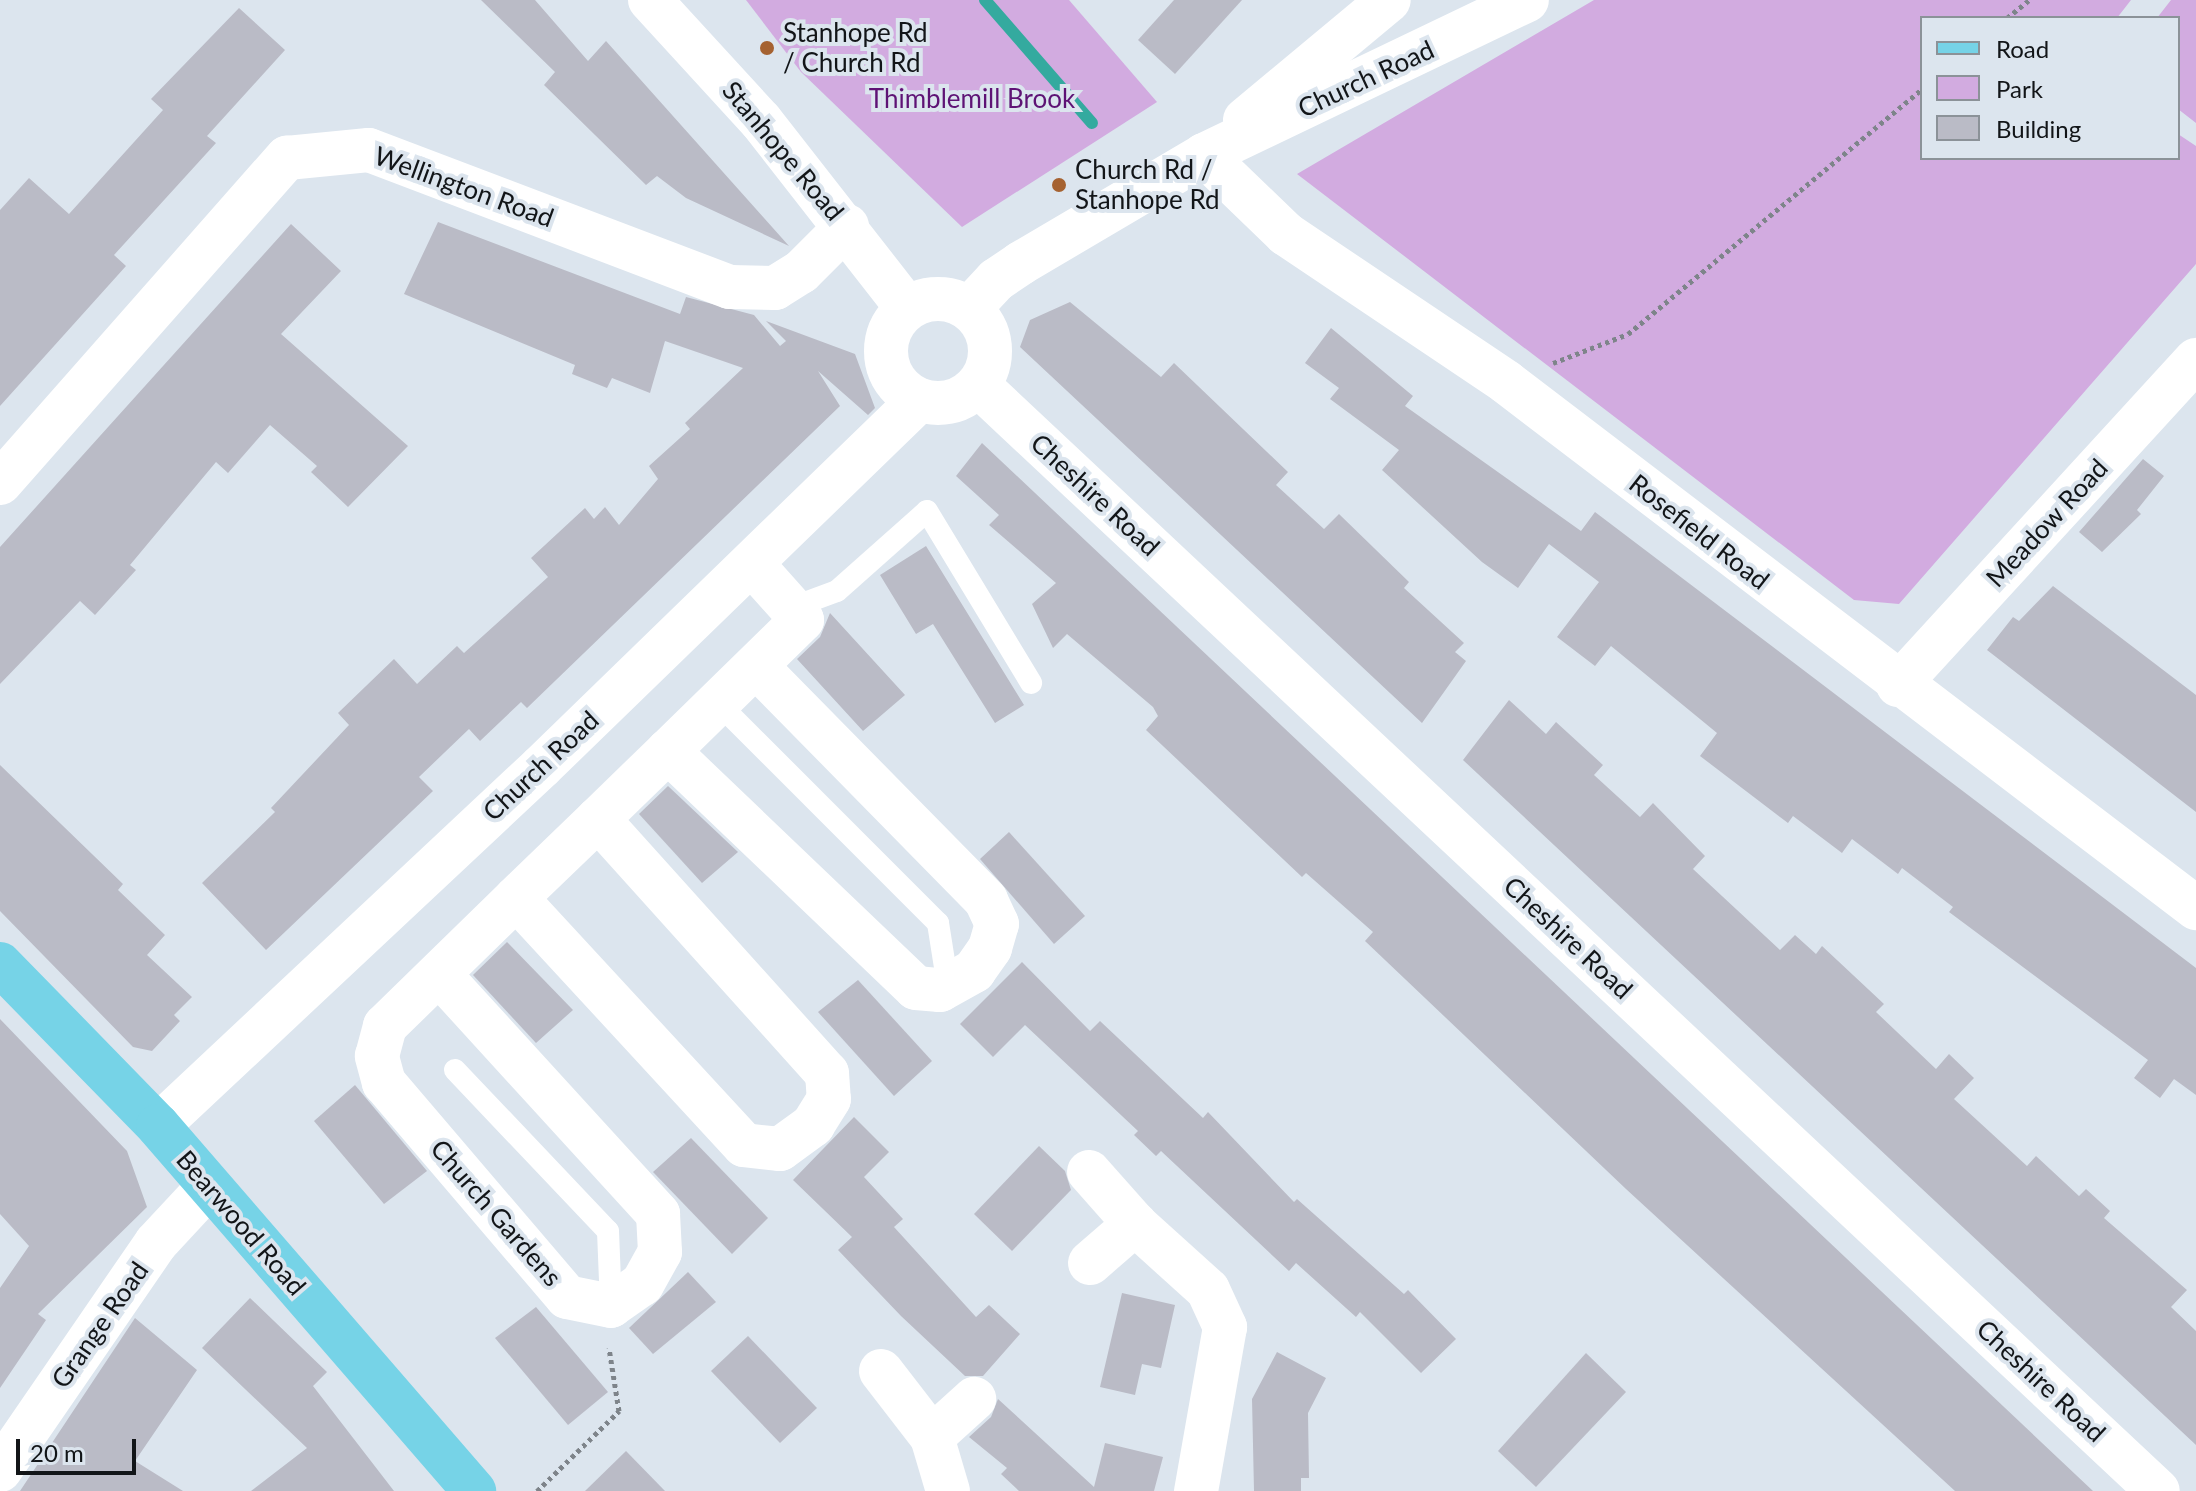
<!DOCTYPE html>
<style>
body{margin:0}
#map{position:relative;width:2196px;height:1491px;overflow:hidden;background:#dce5ee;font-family:Lato,sans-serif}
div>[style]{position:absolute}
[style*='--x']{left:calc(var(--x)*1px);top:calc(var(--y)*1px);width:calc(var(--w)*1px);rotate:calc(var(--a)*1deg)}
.green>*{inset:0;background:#d2abe0}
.stream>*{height:12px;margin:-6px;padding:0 6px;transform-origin:6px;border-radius:6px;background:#34aa9f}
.building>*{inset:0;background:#babbc6}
.path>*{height:5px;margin-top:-2.5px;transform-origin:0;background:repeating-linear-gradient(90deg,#7e848a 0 4px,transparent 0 8px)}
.lane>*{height:22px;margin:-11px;padding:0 11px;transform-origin:11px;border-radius:11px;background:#fff}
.street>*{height:44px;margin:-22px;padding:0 22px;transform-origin:22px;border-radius:22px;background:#fff}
.secondary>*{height:44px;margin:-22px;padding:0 22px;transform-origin:22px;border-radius:22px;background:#fff}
.secondary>.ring{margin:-22px;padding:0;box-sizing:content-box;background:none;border:44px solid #fff;border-radius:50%}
.primary>*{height:44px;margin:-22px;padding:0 22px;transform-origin:22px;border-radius:22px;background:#76d3e7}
.dots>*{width:22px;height:22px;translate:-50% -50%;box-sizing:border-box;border:4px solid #dce5ee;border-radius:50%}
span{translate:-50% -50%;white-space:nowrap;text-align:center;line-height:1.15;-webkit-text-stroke:8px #dce5ee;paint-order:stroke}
.poi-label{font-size:26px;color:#121518}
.left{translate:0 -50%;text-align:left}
.street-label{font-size:26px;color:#121518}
.park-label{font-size:26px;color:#5e1375}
.legend{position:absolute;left:1920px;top:16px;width:260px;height:144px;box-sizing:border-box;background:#dce5ee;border:2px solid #8b9298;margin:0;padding:10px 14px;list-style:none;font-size:24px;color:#121518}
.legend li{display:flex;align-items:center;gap:16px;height:40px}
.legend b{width:40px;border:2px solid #8b9298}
.scale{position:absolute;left:16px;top:1439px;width:120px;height:36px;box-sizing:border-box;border:4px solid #121518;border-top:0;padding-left:10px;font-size:24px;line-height:28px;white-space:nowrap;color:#121518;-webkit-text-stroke:6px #dce5ee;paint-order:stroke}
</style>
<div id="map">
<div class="green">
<i style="clip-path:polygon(746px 0,1069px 0,1157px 102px,962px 227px,801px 72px)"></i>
<i style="clip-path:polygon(1594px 0,2131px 0,2117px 18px,1922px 18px,1922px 158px,2178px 158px,2178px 134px,2196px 146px,2196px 264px,1899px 604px,1854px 600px,1297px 174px)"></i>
<i style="clip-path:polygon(2171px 0,2196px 0,2196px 123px,2178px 109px,2178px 18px,2157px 18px)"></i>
</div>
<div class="stream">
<i style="--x:985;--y:0;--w:163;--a:49"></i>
</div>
<div class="building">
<i style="clip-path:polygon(481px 0,535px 0,588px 61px,606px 41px,789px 246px,686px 198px,657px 176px,646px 185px,544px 85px,555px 72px)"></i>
<i style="clip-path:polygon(1174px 0,1242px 0,1175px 74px,1138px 40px)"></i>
<i style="clip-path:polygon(239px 8px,285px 50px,207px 136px,216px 143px,114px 255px,126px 266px,0 406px,0 210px,29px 178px,69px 214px,163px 110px,151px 99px)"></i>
<i style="clip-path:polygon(438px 222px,680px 314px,686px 297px,754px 315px,780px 346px,786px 341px,766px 321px,855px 354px,875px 408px,868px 415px,818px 371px,840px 406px,527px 708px,521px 702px,480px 741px,469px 729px,419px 777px,433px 791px,266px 950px,202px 883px,275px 812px,271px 808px,349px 725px,338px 713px,394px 659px,417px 684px,457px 646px,464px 653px,548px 577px,531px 558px,585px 508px,594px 519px,605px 507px,619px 525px,658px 479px,649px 466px,690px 429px,685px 423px,743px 368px,665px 341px,650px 393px,612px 378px,607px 388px,572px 374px,575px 365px,404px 294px)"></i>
<i style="clip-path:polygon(291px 224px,341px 271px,281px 334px,408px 446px,348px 507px,311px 472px,317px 466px,270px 425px,228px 473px,216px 462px,130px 565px,136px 570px,95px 615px,80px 601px,0 684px,0 547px)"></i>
<i style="clip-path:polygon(1070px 302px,1161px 377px,1174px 363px,1288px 472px,1276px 485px,1324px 529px,1339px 514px,1409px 582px,1404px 588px,1464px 643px,1455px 652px,1466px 661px,1422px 723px,1020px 347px,1030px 320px)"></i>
<i style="clip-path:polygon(1331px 328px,1413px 396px,1405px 406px,1581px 531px,1595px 512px,2196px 968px,2196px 1095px,2174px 1079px,2160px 1098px,2134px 1078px,2148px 1060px,1949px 912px,1953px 907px,1902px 868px,1898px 874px,1852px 839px,1842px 853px,1793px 816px,1788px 823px,1700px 756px,1717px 733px,1611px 646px,1595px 666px,1557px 637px,1599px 582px,1549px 544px,1518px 588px,1482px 562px,1382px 470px,1399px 450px,1330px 399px,1339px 388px,1305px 363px)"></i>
<i style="clip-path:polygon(982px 443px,2093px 1491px,1955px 1491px,1626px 1189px,1365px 941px,1373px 932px,1306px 873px,1302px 877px,1146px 730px,1158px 716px,1153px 707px,1067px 634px,1053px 648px,1032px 604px,1056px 583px,989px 525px,999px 515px,956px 476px)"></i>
<i style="clip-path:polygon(2143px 459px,2164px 476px,2137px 510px,2141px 514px,2102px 552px,2079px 532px)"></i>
<i style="clip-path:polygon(926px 546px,1024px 705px,995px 723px,933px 624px,916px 634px,880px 575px)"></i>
<i style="clip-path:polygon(2053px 586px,2196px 695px,2196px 812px,1987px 650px,2013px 617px,2019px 621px)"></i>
<i style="clip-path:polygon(830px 613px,905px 695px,863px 731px,797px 659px,820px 637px)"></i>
<i style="clip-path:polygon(1509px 700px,1546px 734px,1556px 722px,1603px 765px,1594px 775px,1640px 817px,1653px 803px,1705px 856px,1693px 869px,1780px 950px,1795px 935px,1816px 954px,1822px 946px,1884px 1004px,1876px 1012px,1936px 1069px,1949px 1054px,1974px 1078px,1954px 1099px,2027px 1166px,2036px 1156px,2079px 1196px,2086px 1189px,2110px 1211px,2104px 1218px,2187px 1290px,2171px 1307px,2196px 1331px,2196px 1445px,1463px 760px)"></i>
<i style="clip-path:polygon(0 765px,123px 884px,118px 890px,165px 935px,147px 955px,192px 997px,174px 1015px,180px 1021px,152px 1051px,133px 1047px,0 911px)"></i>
<i style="clip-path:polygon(668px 786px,738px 852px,702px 883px,639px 814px)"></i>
<i style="clip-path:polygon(1009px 832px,1085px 916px,1054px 944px,980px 859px)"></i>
<i style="clip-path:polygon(507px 942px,573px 1010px,536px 1043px,473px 975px)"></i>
<i style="clip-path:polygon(1022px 962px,1090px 1031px,1100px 1021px,1203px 1118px,1208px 1112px,1294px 1202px,1297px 1199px,1404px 1294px,1408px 1290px,1456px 1339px,1421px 1373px,1360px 1312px,1356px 1317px,1296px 1263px,1289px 1271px,1161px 1151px,1156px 1156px,1134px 1135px,1138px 1131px,1025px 1025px,993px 1057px,960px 1024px)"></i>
<i style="clip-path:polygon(858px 980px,932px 1061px,894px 1096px,818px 1012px)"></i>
<i style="clip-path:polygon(0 1019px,127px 1151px,147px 1207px,38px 1314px,46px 1320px,0 1388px,0 1288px,29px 1246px,0 1214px)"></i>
<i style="clip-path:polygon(355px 1085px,427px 1171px,384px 1204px,314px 1121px)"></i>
<i style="clip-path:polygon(854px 1117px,889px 1152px,864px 1177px,903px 1219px,894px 1227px,976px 1317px,989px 1305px,1020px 1334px,983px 1376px,965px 1376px,901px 1316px,838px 1250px,852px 1237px,793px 1180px)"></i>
<i style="clip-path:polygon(691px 1138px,768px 1218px,732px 1254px,653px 1172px)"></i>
<i style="clip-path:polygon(1039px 1146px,1065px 1171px,1071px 1190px,1012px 1251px,974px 1214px)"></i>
<i style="clip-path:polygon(688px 1272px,716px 1302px,653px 1354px,629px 1328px)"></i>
<i style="clip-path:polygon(1122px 1293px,1175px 1305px,1161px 1368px,1142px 1364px,1135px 1395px,1100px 1387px)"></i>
<i style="clip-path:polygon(250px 1298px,327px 1372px,313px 1386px,394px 1491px,251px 1491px,307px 1448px,202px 1348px)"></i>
<i style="clip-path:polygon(536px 1307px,608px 1392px,568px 1425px,495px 1338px)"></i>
<i style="clip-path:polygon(135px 1318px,197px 1370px,135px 1461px,183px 1491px,20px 1491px)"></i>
<i style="clip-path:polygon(748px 1336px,817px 1408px,780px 1443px,711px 1371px)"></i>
<i style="clip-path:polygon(1277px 1352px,1326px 1378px,1308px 1413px,1309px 1478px,1301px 1478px,1301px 1491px,1254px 1491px,1252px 1399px)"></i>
<i style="clip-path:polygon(1586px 1353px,1626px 1392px,1536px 1487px,1498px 1451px)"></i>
<i style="clip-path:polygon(998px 1399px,1094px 1487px,1105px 1443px,1163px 1457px,1154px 1491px,1019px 1491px,1001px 1474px,1007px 1468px,969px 1437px,991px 1417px)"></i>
<i style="clip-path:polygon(626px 1451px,665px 1491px,585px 1491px)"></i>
</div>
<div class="path">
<i style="--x:2007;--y:18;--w:28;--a:-39"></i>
<i style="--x:1553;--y:363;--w:80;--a:-21.1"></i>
<i style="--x:1628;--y:334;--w:383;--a:-39.8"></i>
<i style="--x:537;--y:1491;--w:115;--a:-44.3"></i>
<i style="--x:619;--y:1411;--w:64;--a:-99"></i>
</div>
<div class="lane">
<i style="--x:791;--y:608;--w:49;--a:-20.3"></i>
<i style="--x:837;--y:591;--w:120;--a:-41.6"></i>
<i style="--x:927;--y:511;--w:201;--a:58.8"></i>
<i style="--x:718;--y:703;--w:311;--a:45"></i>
<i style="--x:938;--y:923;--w:64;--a:81"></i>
<i style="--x:455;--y:1070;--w:222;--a:46.5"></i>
<i style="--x:608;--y:1231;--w:75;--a:87.7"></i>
</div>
<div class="street">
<i style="--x:1204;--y:155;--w:114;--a:43.9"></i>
<i style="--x:1286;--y:234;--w:265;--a:33.9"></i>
<i style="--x:1506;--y:382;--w:868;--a:37.32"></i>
<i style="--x:978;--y:385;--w:1617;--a:43.15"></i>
<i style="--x:0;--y:483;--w:434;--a:-48.6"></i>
<i style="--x:287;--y:158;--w:82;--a:-5.6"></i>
<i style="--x:369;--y:150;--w:386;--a:20.8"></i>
<i style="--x:730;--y:287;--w:45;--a:1.3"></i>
<i style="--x:775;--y:288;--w:31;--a:-32"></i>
<i style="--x:801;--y:272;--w:65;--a:-45"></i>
<i style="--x:752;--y:564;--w:75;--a:48.2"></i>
<i style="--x:802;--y:620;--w:187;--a:135.6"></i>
<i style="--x:668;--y:751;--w:343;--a:43.7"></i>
<i style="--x:916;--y:988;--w:24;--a:5"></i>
<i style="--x:940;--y:990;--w:39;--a:-29"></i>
<i style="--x:974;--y:971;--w:28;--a:-55"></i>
<i style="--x:990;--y:948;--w:25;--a:-74"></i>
<i style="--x:997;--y:924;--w:26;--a:-115"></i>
<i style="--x:986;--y:900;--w:328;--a:-134.5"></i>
<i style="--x:1898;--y:685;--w:441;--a:-47.5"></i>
<i style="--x:598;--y:819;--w:342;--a:48"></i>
<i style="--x:827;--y:1073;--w:26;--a:86"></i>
<i style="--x:829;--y:1099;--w:31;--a:122"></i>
<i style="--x:813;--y:1125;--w:41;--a:144"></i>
<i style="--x:780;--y:1149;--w:36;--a:-174"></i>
<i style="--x:744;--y:1145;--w:336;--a:-132.7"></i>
<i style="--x:516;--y:898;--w:114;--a:-43.9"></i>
<i style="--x:598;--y:819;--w:98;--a:-44.2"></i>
<i style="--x:439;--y:974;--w:325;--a:47.6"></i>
<i style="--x:658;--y:1214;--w:38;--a:87"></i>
<i style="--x:660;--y:1252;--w:37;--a:119"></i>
<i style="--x:642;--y:1284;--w:38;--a:145"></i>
<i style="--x:611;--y:1306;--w:45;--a:-168.4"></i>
<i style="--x:567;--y:1297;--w:282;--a:-130.5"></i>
<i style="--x:384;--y:1083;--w:28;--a:-105"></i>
<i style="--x:377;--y:1056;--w:31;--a:-75"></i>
<i style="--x:385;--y:1026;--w:183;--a:-44.3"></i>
<i style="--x:1089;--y:1172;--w:69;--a:48.5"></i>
<i style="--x:1090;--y:1263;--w:60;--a:-40.9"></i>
<i style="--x:1135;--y:1224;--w:98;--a:42.1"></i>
<i style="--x:1208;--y:1290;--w:41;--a:65.3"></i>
<i style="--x:1225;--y:1327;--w:167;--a:100"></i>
<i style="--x:881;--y:1371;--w:83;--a:52.3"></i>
<i style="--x:932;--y:1437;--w:56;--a:73.5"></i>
<i style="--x:932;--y:1437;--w:57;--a:-42.1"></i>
<i style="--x:0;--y:1470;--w:275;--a:-55.5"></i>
<i style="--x:156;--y:1243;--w:78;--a:-47.1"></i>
</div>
<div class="secondary">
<i style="--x:650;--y:0;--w:164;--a:47.5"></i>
<i style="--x:761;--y:121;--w:237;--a:52"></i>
<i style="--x:1245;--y:120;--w:187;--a:-39.8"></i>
<i class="ring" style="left:886px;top:299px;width:60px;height:60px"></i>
<i style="--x:969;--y:309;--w:40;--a:-47"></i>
<i style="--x:996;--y:280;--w:30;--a:-34"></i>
<i style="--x:1021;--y:263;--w:212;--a:-30.5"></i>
<i style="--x:1204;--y:155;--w:358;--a:-25.6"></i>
<i style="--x:158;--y:1126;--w:525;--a:-43.15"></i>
<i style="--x:541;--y:767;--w:527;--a:-44.15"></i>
</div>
<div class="primary">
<i style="--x:0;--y:964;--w:226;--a:45.7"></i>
<i style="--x:158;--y:1126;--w:483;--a:49.1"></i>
</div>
<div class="dots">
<i style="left:767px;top:48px;background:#a56231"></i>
<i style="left:1059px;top:185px;background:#a56231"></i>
</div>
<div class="poi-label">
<span class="left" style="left:783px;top:48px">Stanhope Rd<br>/ Church Rd</span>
<span class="left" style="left:1075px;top:185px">Church Rd /<br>Stanhope Rd</span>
</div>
<div class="street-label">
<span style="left:1366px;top:79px;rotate:-25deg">Church Road</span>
<span style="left:783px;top:151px;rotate:50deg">Stanhope Road</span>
<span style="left:464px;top:187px;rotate:20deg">Wellington Road</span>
<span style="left:1095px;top:495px;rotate:43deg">Cheshire Road</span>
<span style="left:2047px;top:523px;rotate:-47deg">Meadow Road</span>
<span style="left:1699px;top:532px;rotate:38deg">Rosefield Road</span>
<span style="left:541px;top:766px;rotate:-43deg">Church Road</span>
<span style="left:1568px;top:938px;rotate:43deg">Cheshire Road</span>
<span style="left:496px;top:1213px;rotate:49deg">Church Gardens</span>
<span style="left:241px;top:1223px;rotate:49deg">Bearwood Road</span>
<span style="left:100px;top:1325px;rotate:-55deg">Grange Road</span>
<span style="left:2041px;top:1381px;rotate:43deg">Cheshire Road</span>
</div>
<div class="park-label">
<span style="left:972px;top:99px">Thimblemill Brook</span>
</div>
<ul class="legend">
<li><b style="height:10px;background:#76d3e7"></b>Road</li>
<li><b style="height:22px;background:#d2abe0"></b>Park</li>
<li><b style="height:22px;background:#babbc6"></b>Building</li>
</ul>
<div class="scale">20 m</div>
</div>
